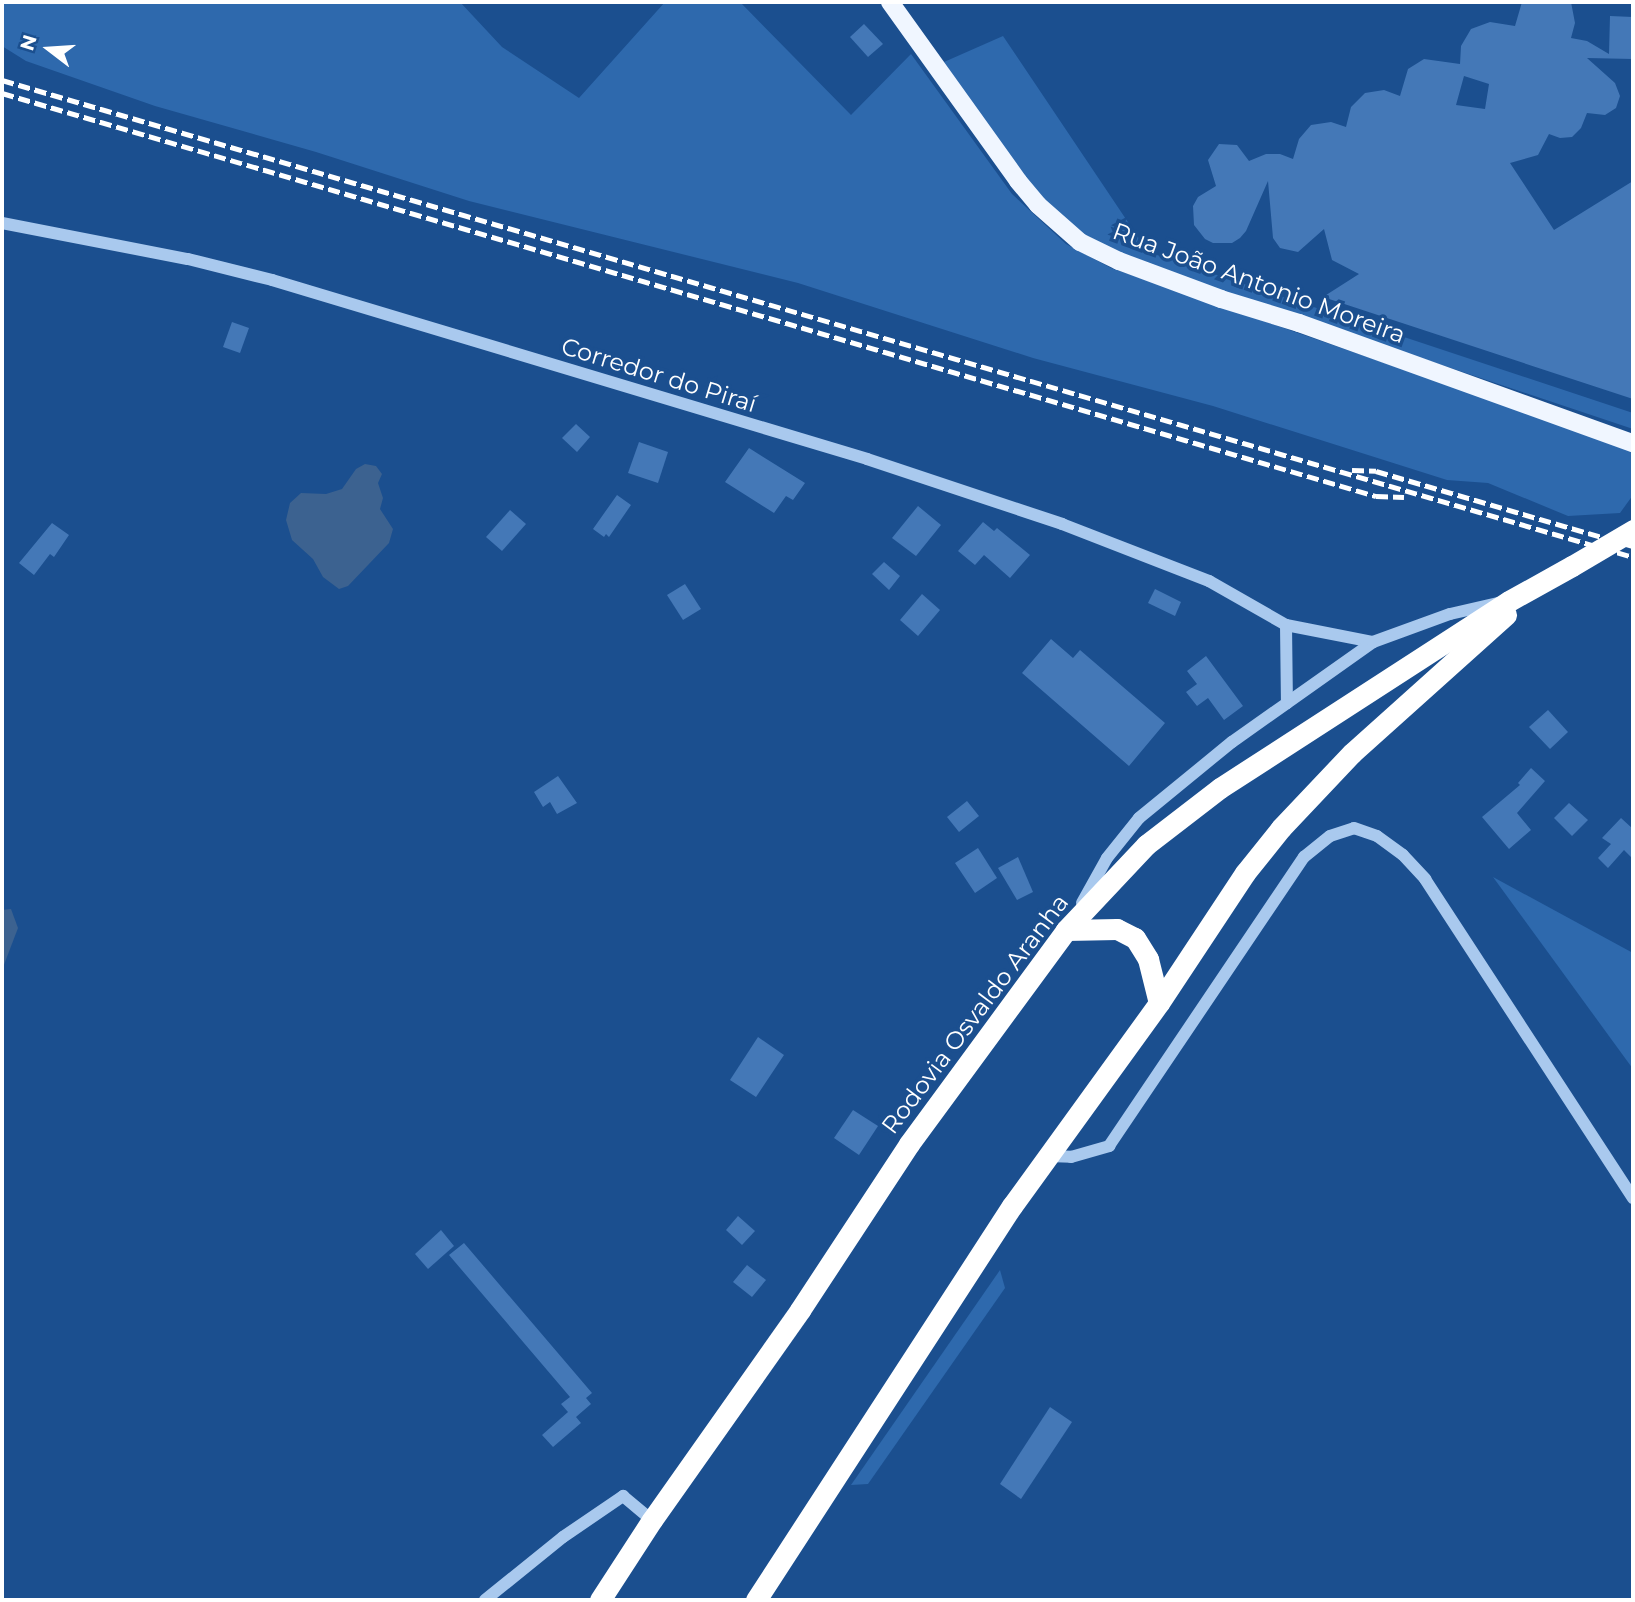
<!DOCTYPE html>
<meta charset="utf-8">
<style>
body{margin:0}
#map{position:relative;width:1635px;height:1602px;overflow:hidden;background:#1b4f8f;font-family:Montserrat,sans-serif}
div>[style]{position:absolute}
[style*='--x']{left:calc(var(--x)*1px);top:calc(var(--y)*1px);width:calc(var(--w)*1px);rotate:calc(var(--a)*1deg)}
.green>*{inset:0;background:#2e69ad}
.water>*{inset:0;background:#3c6290}
.building>*{inset:0;background:#4478b7}
.minor>*{height:12px;margin:-6px;padding:0 6px;transform-origin:6px;border-radius:6px;background:#a9c9ee}
.major>*{height:18px;margin:-9px;padding:0 9px;transform-origin:9px;border-radius:9px;background:#f0f6ff}
.highway>*{height:21px;margin:-10.5px;padding:0 10.5px;transform-origin:10.5px;border-radius:10.5px;background:#fff}
.rail>*{height:5px;margin-top:-2.5px;transform-origin:0;background:repeating-linear-gradient(90deg,#fff 0 12px,transparent 0 17px)}
.highway-bridge>*{height:21px;margin:-10.5px;padding:0 10.5px;transform-origin:10.5px;border-radius:10.5px;background:#fff}
span{translate:-50% -50%;white-space:nowrap;text-align:center;line-height:1.15;-webkit-text-stroke:7px #1b4f8f;paint-order:stroke}
.street-label{font-size:24px;color:#fff}
.frame{position:absolute;inset:0;border:4px solid #fff;pointer-events:none}
.north{position:absolute;left:14px;top:14px;width:70px;height:70px;-webkit-text-stroke:5px #1b4f8f;paint-order:stroke;rotate:287deg;font-size:19px;font-weight:700;line-height:28px;text-align:center;color:#fff}
.north::after{content:'';display:block;margin:auto;width:24px;height:32px;background:#fff;clip-path:polygon(50% 0,100% 100%,50% 72%,0 100%)}
</style>
<div id="map">
<div class="green">
<i style="clip-path:polygon(2px 2px,460px 2px,502px 47px,579px 98px,665px 2px,740px 2px,851px 115px,911px 54px,1012px 194px,1066px 244px,1111px 268px,1633px 449px,1633px 495px,1620px 513px,1568px 516px,1488px 483px,1447px 480px,1213px 406px,1033px 358px,798px 283px,469px 201px,316px 152px,155px 106px,26px 61px,2px 46px)"></i>
<i style="clip-path:polygon(1003px 36px,1148px 252px,1633px 413px,1633px 429px,1105px 252px,1035px 195px,944px 62px)"></i>
<i style="clip-path:polygon(1493px 877px,1633px 953px,1633px 1069px)"></i>
<i style="clip-path:polygon(1000px 1270px,1005px 1288px,868px 1484px,851px 1485px)"></i>
</div>
<div class="water">
<i style="clip-path:polygon(365px 464px,376px 466px,382px 474px,378px 483px,383px 498px,380px 509px,393px 529px,389px 543px,348px 586px,339px 589px,323px 577px,313px 559px,292px 540px,286px 520px,290px 503px,301px 493px,326px 494px,342px 489px,356px 469px)"></i>
<i style="clip-path:polygon(11px 909px,18px 928px,2px 970px,2px 910px)"></i>
</div>
<div class="building">
<i style="clip-path:polygon(evenodd,1522px 2px,1571px 2px,1575px 23px,1571px 38px,1587px 41px,1609px 54px,1610px 16px,1633px 17px,1633px 59px,1587px 58px,1615px 83px,1620px 96px,1616px 108px,1605px 115px,1587px 113px,1581px 128px,1572px 137px,1560px 138px,1549px 134px,1538px 155px,1510px 163px,1554px 230px,1633px 181px,1633px 399px,1323px 297px,1359px 274px,1332px 260px,1324px 229px,1298px 252px,1280px 248px,1273px 238px,1268px 181px,1246px 231px,1240px 238px,1232px 243px,1213px 243px,1205px 239px,1194px 225px,1193px 206px,1198px 197px,1216px 186px,1208px 160px,1219px 144px,1237px 145px,1249px 161px,1266px 154px,1280px 154px,1293px 159px,1299px 139px,1311px 125px,1331px 122px,1346px 127px,1351px 107px,1365px 93px,1384px 90px,1400px 96px,1408px 69px,1424px 59px,1460px 64px,1461px 46px,1471px 29px,1490px 22px,1515px 26px,1522px 2px,1464px 76px,1489px 84px,1485px 109px,1456px 105px,1464px 76px)"></i>
<i style="clip-path:polygon(864px 24px,883px 44px,868px 57px,850px 37px)"></i>
<i style="clip-path:polygon(232px 322px,249px 328px,240px 353px,223px 347px)"></i>
<i style="clip-path:polygon(576px 424px,590px 437px,577px 452px,562px 438px)"></i>
<i style="clip-path:polygon(639px 442px,668px 452px,658px 483px,628px 473px)"></i>
<i style="clip-path:polygon(749px 448px,805px 483px,793px 500px,786px 496px,774px 513px,725px 482px)"></i>
<i style="clip-path:polygon(617px 495px,631px 505px,609px 537px,606px 534px,604px 537px,593px 529px)"></i>
<i style="clip-path:polygon(918px 506px,941px 525px,916px 556px,892px 538px)"></i>
<i style="clip-path:polygon(510px 510px,526px 524px,502px 551px,486px 537px)"></i>
<i style="clip-path:polygon(983px 522px,994px 531px,997px 528px,1030px 555px,1010px 578px,984px 555px,975px 565px,958px 551px)"></i>
<i style="clip-path:polygon(52px 523px,69px 535px,54px 557px,50px 554px,34px 575px,19px 563px)"></i>
<i style="clip-path:polygon(884px 562px,900px 576px,889px 590px,872px 574px)"></i>
<i style="clip-path:polygon(685px 584px,701px 609px,683px 620px,667px 595px)"></i>
<i style="clip-path:polygon(1155px 589px,1181px 602px,1175px 616px,1148px 603px)"></i>
<i style="clip-path:polygon(922px 594px,940px 610px,918px 636px,900px 620px)"></i>
<i style="clip-path:polygon(1051px 639px,1073px 658px,1080px 650px,1165px 723px,1129px 766px,1022px 673px)"></i>
<i style="clip-path:polygon(1206px 656px,1243px 706px,1224px 720px,1208px 698px,1197px 706px,1186px 692px,1197px 684px,1187px 671px)"></i>
<i style="clip-path:polygon(1548px 710px,1568px 732px,1550px 749px,1529px 727px)"></i>
<i style="clip-path:polygon(1531px 768px,1545px 781px,1517px 813px,1531px 830px,1509px 849px,1482px 817px,1520px 785px,1518px 783px)"></i>
<i style="clip-path:polygon(558px 776px,577px 803px,557px 814px,550px 802px,543px 807px,534px 792px)"></i>
<i style="clip-path:polygon(967px 801px,979px 816px,959px 832px,947px 817px)"></i>
<i style="clip-path:polygon(1569px 803px,1588px 820px,1572px 836px,1554px 818px)"></i>
<i style="clip-path:polygon(1621px 818px,1633px 829px,1633px 859px,1624px 850px,1608px 868px,1598px 858px,1611px 844px,1602px 838px)"></i>
<i style="clip-path:polygon(978px 848px,997px 878px,975px 893px,955px 863px)"></i>
<i style="clip-path:polygon(1018px 857px,1033px 892px,1017px 900px,998px 868px)"></i>
<i style="clip-path:polygon(758px 1037px,784px 1055px,756px 1097px,730px 1080px)"></i>
<i style="clip-path:polygon(853px 1110px,878px 1126px,859px 1155px,834px 1138px)"></i>
<i style="clip-path:polygon(738px 1216px,755px 1231px,742px 1245px,726px 1230px)"></i>
<i style="clip-path:polygon(441px 1230px,454px 1246px,428px 1269px,415px 1254px)"></i>
<i style="clip-path:polygon(464px 1243px,592px 1393px,586px 1398px,591px 1404px,576px 1417px,581px 1423px,553px 1447px,542px 1435px,568px 1412px,561px 1404px,570px 1397px,449px 1255px)"></i>
<i style="clip-path:polygon(747px 1265px,766px 1280px,752px 1297px,733px 1282px)"></i>
<i style="clip-path:polygon(1050px 1407px,1072px 1422px,1021px 1499px,1000px 1484px)"></i>
</div>
<div class="minor">
<i style="--x:2;--y:223;--w:189;--a:11"></i>
<i style="--x:188;--y:259;--w:87;--a:14"></i>
<i style="--x:272;--y:280;--w:621;--a:16.74"></i>
<i style="--x:867;--y:459;--w:206;--a:18.4"></i>
<i style="--x:1062;--y:524;--w:158;--a:21.2"></i>
<i style="--x:1209;--y:581;--w:89;--a:29.7"></i>
<i style="--x:1286;--y:625;--w:89;--a:11.1"></i>
<i style="--x:1286;--y:625;--w:78;--a:89.3"></i>
<i style="--x:1082;--y:903;--w:51;--a:-60.9"></i>
<i style="--x:1107;--y:858;--w:51;--a:-51.3"></i>
<i style="--x:1139;--y:818;--w:120;--a:-39.3"></i>
<i style="--x:1232;--y:742;--w:67;--a:-35.3"></i>
<i style="--x:1287;--y:703;--w:105;--a:-35.3"></i>
<i style="--x:1373;--y:642;--w:82;--a:-20"></i>
<i style="--x:1450;--y:614;--w:49;--a:-12.9"></i>
<i style="--x:1048;--y:1156;--w:23;--a:2"></i>
<i style="--x:1071;--y:1157;--w:40;--a:-16"></i>
<i style="--x:1109;--y:1146;--w:349;--a:-56"></i>
<i style="--x:1304;--y:857;--w:33;--a:-39"></i>
<i style="--x:1330;--y:836;--w:25;--a:-18"></i>
<i style="--x:1354;--y:828;--w:24;--a:19"></i>
<i style="--x:1377;--y:836;--w:32;--a:36"></i>
<i style="--x:1403;--y:855;--w:33;--a:47"></i>
<i style="--x:1425;--y:879;--w:381;--a:56.9"></i>
<i style="--x:485;--y:1600;--w:100;--a:-38.9"></i>
<i style="--x:563;--y:1537;--w:73;--a:-34.3"></i>
<i style="--x:623;--y:1496;--w:38;--a:40"></i>
</div>
<div class="major">
<i style="--x:890;--y:2;--w:220;--a:54.4"></i>
<i style="--x:1018;--y:181;--w:31;--a:50"></i>
<i style="--x:1038;--y:205;--w:56;--a:41.4"></i>
<i style="--x:1080;--y:242;--w:43;--a:26"></i>
<i style="--x:1119;--y:261;--w:109;--a:20.4"></i>
<i style="--x:1221;--y:299;--w:82;--a:17.1"></i>
<i style="--x:1299;--y:323;--w:355;--a:19.8"></i>
</div>
<div class="highway">
<i style="--x:1066;--y:930;--w:51;--a:-1.1"></i>
<i style="--x:1117;--y:929;--w:20;--a:27"></i>
<i style="--x:1135;--y:938;--w:25;--a:58"></i>
<i style="--x:1148;--y:959;--w:45;--a:76"></i>
<i style="--x:600;--y:1600;--w:95;--a:-57"></i>
<i style="--x:652;--y:1520;--w:257;--a:-54.8"></i>
<i style="--x:800;--y:1310;--w:199;--a:-56.7"></i>
<i style="--x:909;--y:1144;--w:265;--a:-53.7"></i>
<i style="--x:1066;--y:930;--w:117;--a:-46.7"></i>
<i style="--x:1146;--y:845;--w:93;--a:-37.6"></i>
<i style="--x:1220;--y:788;--w:344;--a:-32.9"></i>
<i style="--x:1509;--y:601;--w:72;--a:-29.1"></i>
<i style="--x:756;--y:1600;--w:470;--a:-57"></i>
<i style="--x:1012;--y:1206;--w:251;--a:-54.1"></i>
<i style="--x:1159;--y:1003;--w:156;--a:-56.5"></i>
<i style="--x:1245;--y:873;--w:58;--a:-51.3"></i>
<i style="--x:1281;--y:828;--w:103;--a:-46.6"></i>
<i style="--x:1352;--y:753;--w:207;--a:-41.9"></i>
</div>
<div class="rail">
<i style="--x:2;--y:80;--w:1699;--a:16.3"></i>
<i style="--x:2;--y:93;--w:1432;--a:16.35"></i>
<i style="--x:1376;--y:496;--w:28;--a:2"></i>
<i style="--x:1352;--y:470;--w:24;--a:2"></i>
<i style="--x:1376;--y:471;--w:268;--a:16.3"></i>
</div>
<div class="highway-bridge">
<i style="--x:1572;--y:566;--w:71;--a:-30.5"></i>
</div>
<div class="street-label">
<span style="left:1259px;top:283px;rotate:20deg">Rua João Antonio Moreira</span>
<span style="left:659px;top:375px;rotate:17deg">Corredor do Piraí</span>
<span style="left:975px;top:1014px;rotate:-53deg">Rodovia Osvaldo Aranha</span>
</div>
<div class="frame"></div>
<div class="north">N</div>
</div>
